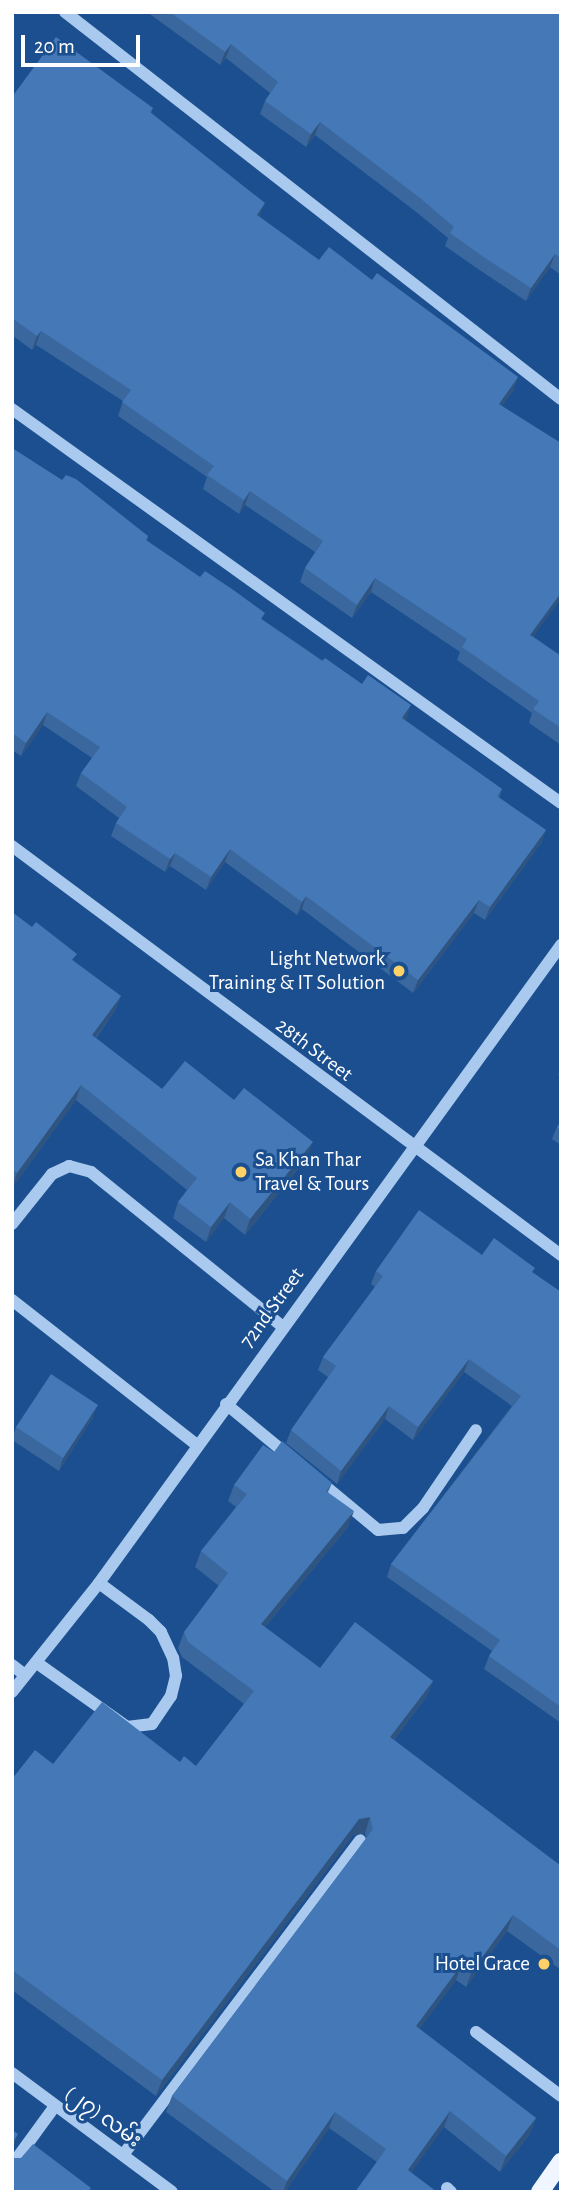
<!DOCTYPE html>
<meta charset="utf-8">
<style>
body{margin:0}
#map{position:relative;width:573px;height:2204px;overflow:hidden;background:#1b4f8f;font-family:"Alegreya Sans","Noto Sans Myanmar",sans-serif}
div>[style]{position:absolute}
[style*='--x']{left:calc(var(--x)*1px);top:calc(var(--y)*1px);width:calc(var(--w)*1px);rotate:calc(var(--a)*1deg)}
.minor>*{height:12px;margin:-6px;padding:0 6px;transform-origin:6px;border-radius:6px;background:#a9c9ee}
.major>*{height:18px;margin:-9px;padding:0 9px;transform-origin:9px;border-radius:9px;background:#f0f6ff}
.wall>*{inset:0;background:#3a679d}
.shaded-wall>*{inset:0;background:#305480}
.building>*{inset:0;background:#4478b7}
.dots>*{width:19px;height:19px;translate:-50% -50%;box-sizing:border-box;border:4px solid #1b4f8f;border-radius:50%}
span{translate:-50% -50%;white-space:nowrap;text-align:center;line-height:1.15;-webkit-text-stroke:6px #1b4f8f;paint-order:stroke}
.poi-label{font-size:21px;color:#fff}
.right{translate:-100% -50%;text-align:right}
.left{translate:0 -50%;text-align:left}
.street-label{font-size:21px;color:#fff}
.frame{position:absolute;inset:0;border:14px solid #fff;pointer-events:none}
.scale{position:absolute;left:21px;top:35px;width:119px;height:32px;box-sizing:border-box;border:4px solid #fff;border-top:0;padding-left:9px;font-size:21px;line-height:24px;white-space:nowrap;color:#fff;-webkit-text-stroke:5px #1b4f8f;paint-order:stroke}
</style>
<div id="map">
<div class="minor">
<i style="--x:65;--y:12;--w:629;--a:37.96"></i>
<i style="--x:12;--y:409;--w:676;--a:35.67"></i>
<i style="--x:12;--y:846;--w:685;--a:36.69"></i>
<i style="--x:12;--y:1224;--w:64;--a:-51.3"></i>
<i style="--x:52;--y:1174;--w:19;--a:-25"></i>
<i style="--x:69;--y:1166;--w:23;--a:15"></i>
<i style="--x:91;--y:1172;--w:247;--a:38.9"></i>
<i style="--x:12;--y:1300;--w:235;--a:38.1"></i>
<i style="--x:226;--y:1404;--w:83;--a:39.6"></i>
<i style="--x:318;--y:1480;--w:78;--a:39.8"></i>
<i style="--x:378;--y:1530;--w:25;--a:-5"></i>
<i style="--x:403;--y:1528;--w:28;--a:-45"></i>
<i style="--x:423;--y:1508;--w:94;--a:-55.8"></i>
<i style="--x:37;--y:1663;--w:110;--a:35.4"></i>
<i style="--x:127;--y:1727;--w:25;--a:-7"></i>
<i style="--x:152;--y:1724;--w:34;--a:-56"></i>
<i style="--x:171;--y:1696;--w:21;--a:-76"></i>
<i style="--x:176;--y:1676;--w:18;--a:-99"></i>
<i style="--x:173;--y:1658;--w:29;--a:-115"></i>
<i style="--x:161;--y:1632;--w:17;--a:-135"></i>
<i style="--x:149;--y:1620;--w:62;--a:-143.5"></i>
<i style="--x:12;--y:1665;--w:16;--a:38"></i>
<i style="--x:12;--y:1692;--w:139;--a:-51.4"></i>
<i style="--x:99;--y:1583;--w:788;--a:-54.09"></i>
<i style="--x:476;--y:2032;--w:106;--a:37"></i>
<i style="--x:12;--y:2073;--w:199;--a:36.6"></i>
<i style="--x:123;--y:2155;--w:394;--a:-53"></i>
<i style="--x:12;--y:2165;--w:73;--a:-53.9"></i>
<i style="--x:447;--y:2188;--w:6;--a:45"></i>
</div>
<div class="major">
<i style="--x:540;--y:2192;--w:37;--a:-55"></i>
</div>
<div class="wall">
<i style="clip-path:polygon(147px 12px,561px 12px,561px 275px,550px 267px,526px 301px,478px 269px,445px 246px,448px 238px,415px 211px,315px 135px,306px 147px,260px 114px,265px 101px,270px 93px,226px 58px,220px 65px)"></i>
<i style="clip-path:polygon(12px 97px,153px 108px,151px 113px,260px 217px,319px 260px,372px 280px,518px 377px,513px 391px,502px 406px,534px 637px,561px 656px,561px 745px,529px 723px,532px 713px,457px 660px,460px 652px,371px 592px,352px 618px,300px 582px,305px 568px,315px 552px,245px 505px,239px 514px,203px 489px,207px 477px,118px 416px,123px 401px,36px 345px,32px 350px,12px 335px)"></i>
<i style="clip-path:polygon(12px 448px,148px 536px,147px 541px,407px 718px,405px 720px,502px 789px,499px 798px,546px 830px,541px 843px,485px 920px,474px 913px,413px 993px,302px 909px,297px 915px,225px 862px,206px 890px,170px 866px,165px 872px,111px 836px,116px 823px,119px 818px,76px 786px,81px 773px,92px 758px,43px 725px,21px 756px,12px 750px)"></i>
<i style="clip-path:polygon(12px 912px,74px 961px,121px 996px,115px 1011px,96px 1038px,162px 1089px,307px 1158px,245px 1235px,224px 1218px,206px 1242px,173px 1218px,178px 1202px,187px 1190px,76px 1100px,12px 1188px)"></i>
<i style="clip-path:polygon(561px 1066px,561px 1077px,558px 1075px)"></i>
<i style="clip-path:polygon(561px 1121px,561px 1145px,552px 1139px,557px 1127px)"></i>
<i style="clip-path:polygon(482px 1255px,533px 1273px,561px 1292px,561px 1723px,484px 1669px,489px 1656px,492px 1651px,387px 1577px,391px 1564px,512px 1406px,464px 1372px,413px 1440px,385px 1419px,337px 1484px,286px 1443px,291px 1430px,328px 1377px,318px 1370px,323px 1357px,375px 1287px,371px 1284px,376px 1271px)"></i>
<i style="clip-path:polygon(93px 1417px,59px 1471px,12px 1440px,16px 1427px)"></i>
<i style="clip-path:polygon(274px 1452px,332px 1483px,328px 1492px,348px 1527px,265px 1627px,320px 1668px,433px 1681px,427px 1696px,394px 1740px,561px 1866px,561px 1970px,507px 1931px,466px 1987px,456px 1980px,419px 2029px,536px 2118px,530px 2134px,500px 2172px,444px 2127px,377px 2162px,329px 2128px,285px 2192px,275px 2192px,166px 2112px,172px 2096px,366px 1839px,365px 1833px,353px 1835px,156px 2096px,12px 1990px,12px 1779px,53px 1764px,180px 1762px,196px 1766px,244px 1704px,182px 1657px,178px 1648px,184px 1632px,219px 1586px,195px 1567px,201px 1551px,236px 1507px,228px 1501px,234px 1485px)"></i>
</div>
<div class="shaded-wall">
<i style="clip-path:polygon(231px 44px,226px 58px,220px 65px,225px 52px)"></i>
<i style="clip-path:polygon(320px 122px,315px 135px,306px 147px,311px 134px)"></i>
<i style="clip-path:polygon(265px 203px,260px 216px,252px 229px,257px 215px)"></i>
<i style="clip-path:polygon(555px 254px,550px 267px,526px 301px,531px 288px)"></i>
<i style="clip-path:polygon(41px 331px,36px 345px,32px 350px,37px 336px)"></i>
<i style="clip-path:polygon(518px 377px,513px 391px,494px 417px,499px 404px)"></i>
<i style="clip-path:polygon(250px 491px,245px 505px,239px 514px,244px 500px)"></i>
<i style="clip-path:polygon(375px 578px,371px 592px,352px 618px,357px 605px)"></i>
<i style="clip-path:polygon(561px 593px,561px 599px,525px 648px,530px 635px)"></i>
<i style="clip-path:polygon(411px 705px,407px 718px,398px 731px,402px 718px)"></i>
<i style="clip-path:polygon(47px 712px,43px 725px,21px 756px,26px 743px)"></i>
<i style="clip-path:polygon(546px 830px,541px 843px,485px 920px,490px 907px)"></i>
<i style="clip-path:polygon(230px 849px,225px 862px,206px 890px,211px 877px)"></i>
<i style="clip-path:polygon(175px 853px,170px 866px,165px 872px,170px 859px)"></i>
<i style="clip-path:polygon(306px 896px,302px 909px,297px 915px,302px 902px)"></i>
<i style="clip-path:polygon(479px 900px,474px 913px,413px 993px,418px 980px)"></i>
<i style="clip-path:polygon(121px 996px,115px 1011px,86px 1050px,92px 1035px)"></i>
<i style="clip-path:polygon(81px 1085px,76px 1100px,12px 1188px,17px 1173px)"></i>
<i style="clip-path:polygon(313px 1142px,307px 1158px,245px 1235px,250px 1219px)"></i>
<i style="clip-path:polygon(230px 1202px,224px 1218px,206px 1242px,211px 1227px)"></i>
<i style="clip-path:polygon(469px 1359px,464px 1372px,413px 1440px,418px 1427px)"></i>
<i style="clip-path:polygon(98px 1405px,93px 1417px,59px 1471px,63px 1458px)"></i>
<i style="clip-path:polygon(389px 1406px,385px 1419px,337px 1484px,341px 1471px)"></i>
<i style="clip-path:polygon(354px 1511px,348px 1527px,255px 1639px,261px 1624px)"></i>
<i style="clip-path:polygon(433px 1681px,427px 1696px,384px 1753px,390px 1737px)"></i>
<i style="clip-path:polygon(370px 1817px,365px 1833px,353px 1835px,156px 2096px,162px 2080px,359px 1819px)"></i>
<i style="clip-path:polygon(513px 1915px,507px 1931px,466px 1987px,472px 1971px)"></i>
<i style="clip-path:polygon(462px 1964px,456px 1980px,410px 2042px,416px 2026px)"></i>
<i style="clip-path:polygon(450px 2111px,444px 2127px,402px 2186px,408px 2170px)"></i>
<i style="clip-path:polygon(335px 2112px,329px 2128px,285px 2192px,283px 2192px,287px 2181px)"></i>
<i style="clip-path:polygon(536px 2118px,530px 2134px,500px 2172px,506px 2156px)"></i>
<i style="clip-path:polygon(18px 2134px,13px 2148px,12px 2150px,12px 2144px)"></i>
</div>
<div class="building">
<i style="clip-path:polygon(170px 12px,561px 12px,561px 258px,555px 254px,531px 288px,482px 256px,450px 233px,454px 227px,420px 198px,320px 122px,311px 134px,265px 101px,278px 82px,231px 44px,225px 52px)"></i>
<i style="clip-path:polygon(56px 37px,153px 108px,150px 112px,265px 203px,257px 215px,319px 260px,329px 247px,372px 280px,377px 273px,518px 377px,499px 404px,561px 443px,561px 593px,530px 635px,561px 656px,561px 728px,533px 709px,539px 701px,462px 647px,467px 639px,375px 578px,357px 605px,305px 568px,323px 541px,250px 491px,244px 500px,207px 475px,214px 466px,122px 402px,131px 390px,41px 331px,37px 336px,12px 318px,12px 97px)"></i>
<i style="clip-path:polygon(12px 448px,62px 480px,66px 475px,76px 479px,148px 536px,146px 540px,200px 577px,205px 571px,232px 589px,265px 613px,261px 619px,322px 661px,325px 658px,362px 684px,368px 675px,411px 705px,402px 718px,502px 789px,497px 796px,546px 830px,490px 907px,479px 900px,418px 980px,306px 896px,302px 902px,230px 849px,211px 877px,175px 853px,170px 859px,116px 823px,127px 807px,81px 773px,100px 747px,47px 712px,26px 743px,12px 733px)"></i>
<i style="clip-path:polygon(12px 912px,32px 927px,36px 922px,77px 954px,72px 960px,121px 996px,92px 1035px,162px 1089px,185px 1061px,234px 1100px,244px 1088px,313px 1142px,250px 1219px,230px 1202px,211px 1227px,178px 1202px,197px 1178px,81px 1085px,17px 1173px,12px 1169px)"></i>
<i style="clip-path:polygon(561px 1121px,561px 1130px,557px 1127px)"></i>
<i style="clip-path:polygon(419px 1210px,482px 1255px,494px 1238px,535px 1268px,532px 1272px,561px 1292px,561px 1707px,489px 1656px,500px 1640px,391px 1564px,521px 1396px,469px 1359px,418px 1427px,389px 1406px,341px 1471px,291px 1430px,336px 1366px,323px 1357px,383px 1276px,376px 1271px)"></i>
<i style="clip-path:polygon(51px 1374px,98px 1405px,63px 1458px,16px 1427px)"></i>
<i style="clip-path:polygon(282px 1441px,332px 1483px,326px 1491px,354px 1511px,261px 1624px,320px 1668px,355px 1622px,433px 1681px,390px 1737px,561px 1866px,561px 1950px,513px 1915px,472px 1971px,462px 1964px,416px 2026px,536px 2118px,506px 2156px,450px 2111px,408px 2170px,437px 2192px,355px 2192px,386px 2149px,335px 2112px,287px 2181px,172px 2096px,373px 1829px,370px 1817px,359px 1819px,162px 2080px,12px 1970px,12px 1779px,35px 1750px,53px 1764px,102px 1702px,180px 1762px,184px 1756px,196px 1766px,254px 1691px,188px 1642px,184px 1632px,228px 1573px,201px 1551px,247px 1494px,234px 1485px,263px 1445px,274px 1452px)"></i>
<i style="clip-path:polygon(12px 2130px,18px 2134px,12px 2144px)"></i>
<i style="clip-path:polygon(33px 2144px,91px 2188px,88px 2192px,12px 2192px,12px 2157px,13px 2158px,21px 2158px)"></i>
</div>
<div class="dots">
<i style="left:399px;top:971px;background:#ffd166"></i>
<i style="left:241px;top:1172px;background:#ffd166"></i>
<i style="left:544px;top:1964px;background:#ffd166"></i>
</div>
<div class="poi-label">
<span class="right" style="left:385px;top:971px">Light Network<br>Training &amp; IT Solution</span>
<span class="left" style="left:255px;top:1172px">Sa Khan Thar<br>Travel &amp; Tours</span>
<span class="right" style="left:530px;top:1964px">Hotel Grace</span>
</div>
<div class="street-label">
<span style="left:314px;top:1050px;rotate:37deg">28th Street</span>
<span style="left:272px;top:1308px;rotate:-54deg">72nd Street</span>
<span style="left:103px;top:2117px;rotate:36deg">(၂၇) လမ်း</span>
</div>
<div class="frame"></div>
<div class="scale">20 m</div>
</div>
